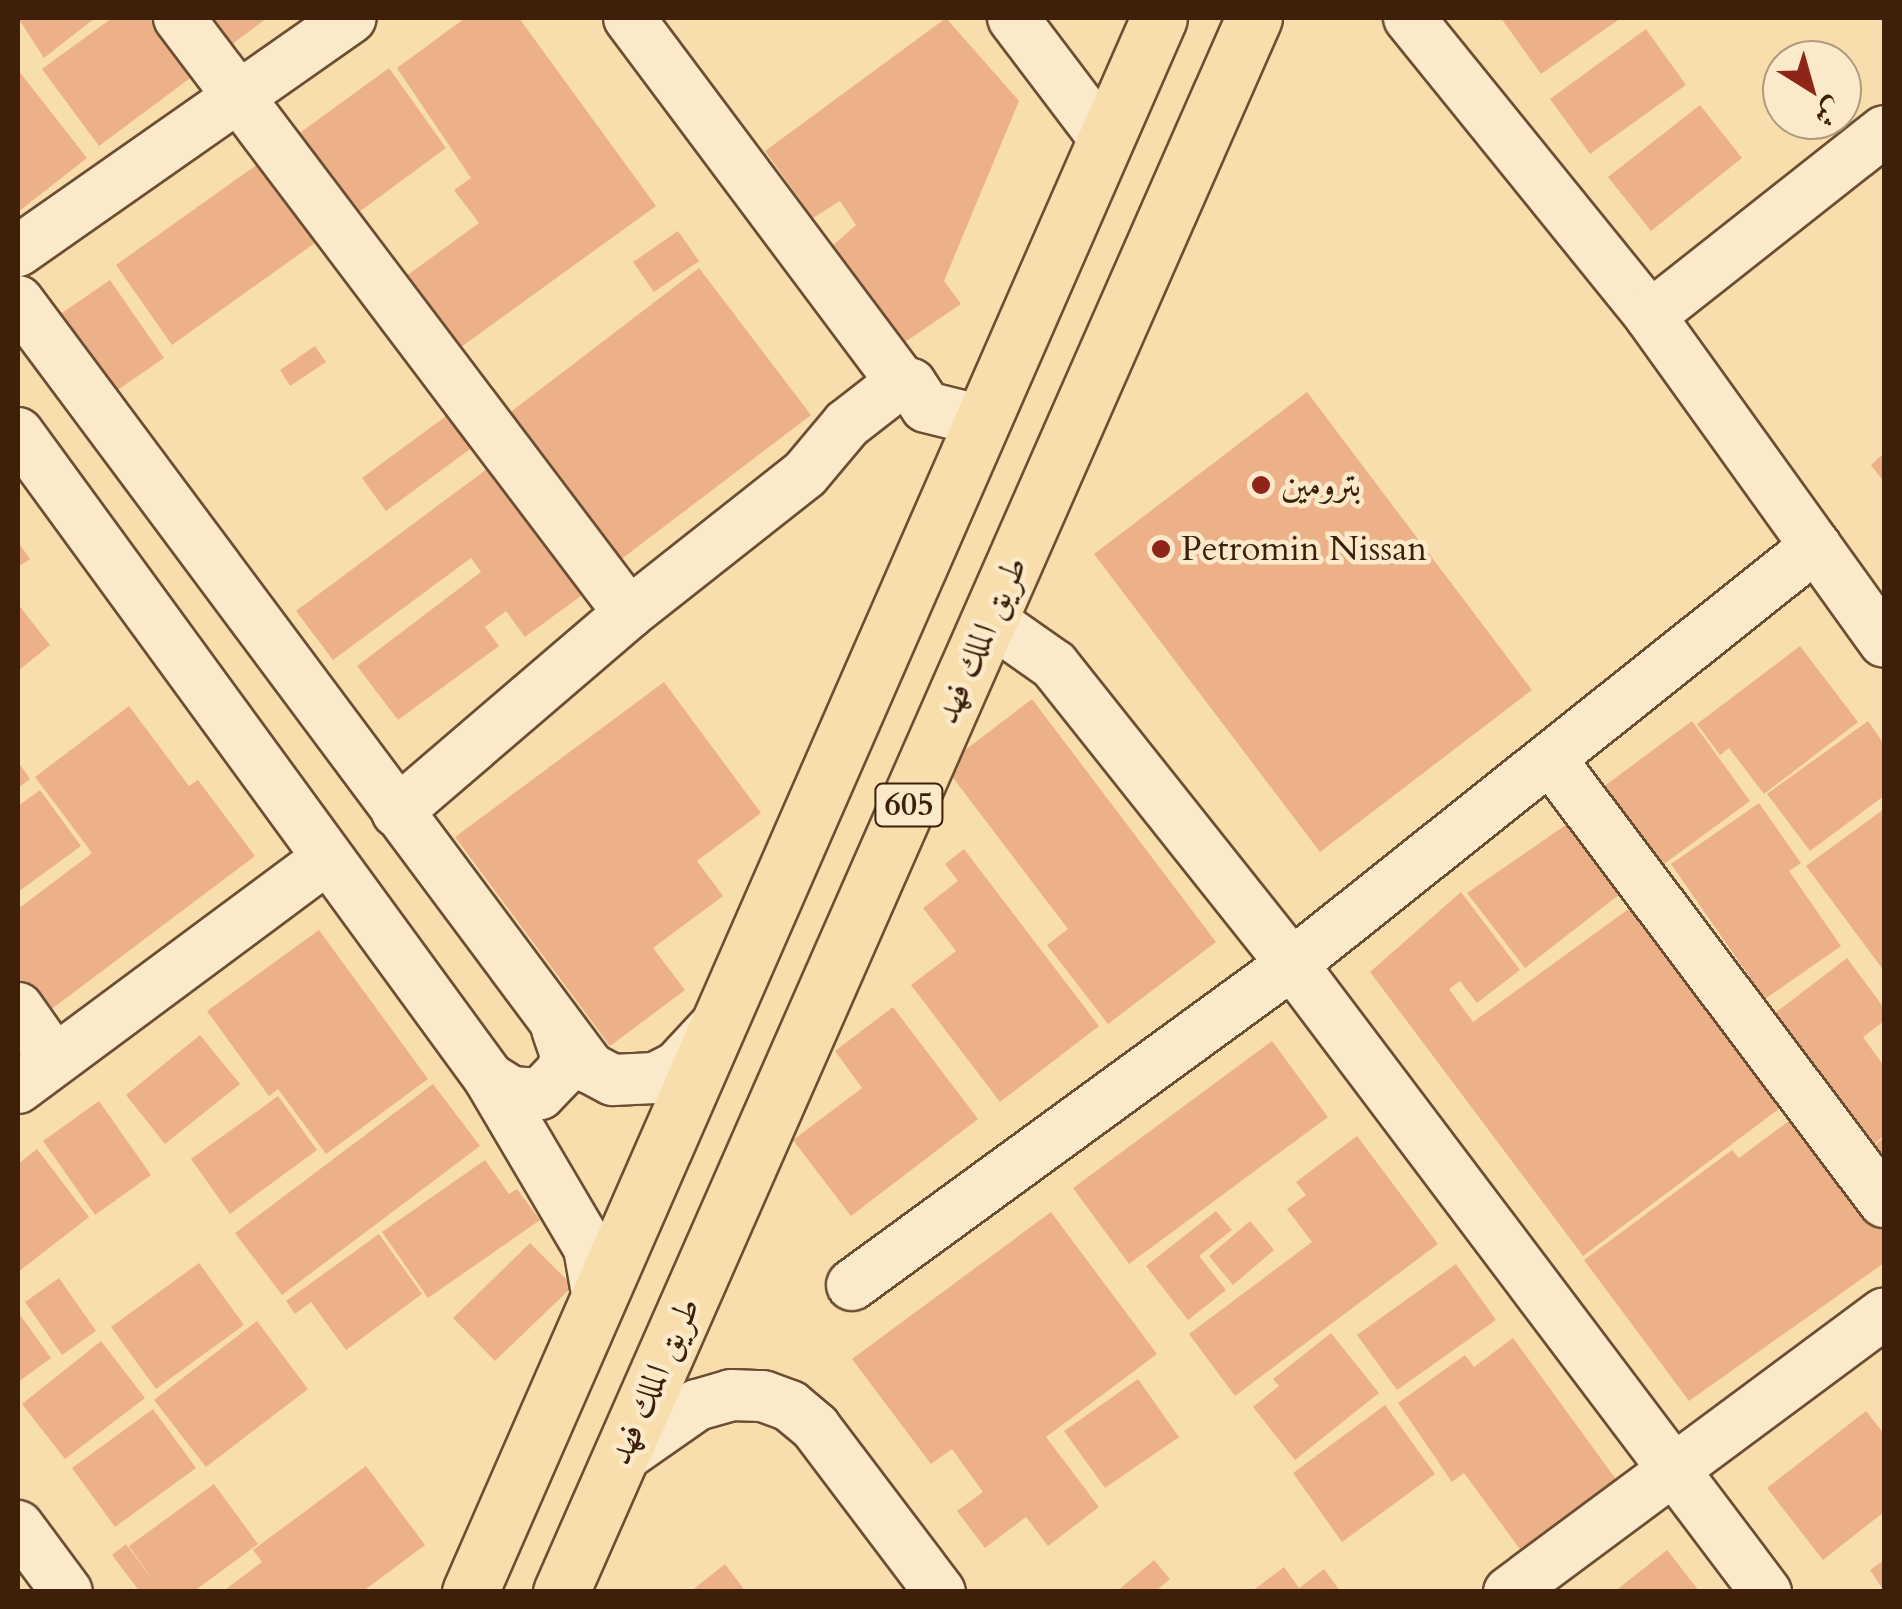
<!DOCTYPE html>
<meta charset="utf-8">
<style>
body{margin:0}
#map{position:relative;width:1902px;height:1609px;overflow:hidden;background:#f9dead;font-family:Cardo,Amiri,serif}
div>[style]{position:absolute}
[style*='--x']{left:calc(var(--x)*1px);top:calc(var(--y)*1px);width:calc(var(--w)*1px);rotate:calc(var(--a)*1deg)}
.building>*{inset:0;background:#edb18a}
.roads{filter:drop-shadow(2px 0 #6c4f33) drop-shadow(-2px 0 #6c4f33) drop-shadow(0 2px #6c4f33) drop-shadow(0 -2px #6c4f33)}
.minor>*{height:50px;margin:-25px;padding:0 25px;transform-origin:25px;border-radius:25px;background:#fbeaca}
.highway>*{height:55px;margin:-27.5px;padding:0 27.5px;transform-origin:27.5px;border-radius:27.5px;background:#f9dead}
.dots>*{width:28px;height:28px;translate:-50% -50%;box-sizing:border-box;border:5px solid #fbeaca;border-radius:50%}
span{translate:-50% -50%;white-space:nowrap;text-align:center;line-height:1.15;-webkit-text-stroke:9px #fbeaca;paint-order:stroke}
.shield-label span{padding:2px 8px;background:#fbeaca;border:2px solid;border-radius:8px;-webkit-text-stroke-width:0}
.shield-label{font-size:32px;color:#3d1f0a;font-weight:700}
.poi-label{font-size:35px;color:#3d1f0a}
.left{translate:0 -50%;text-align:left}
.street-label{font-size:35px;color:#3d1f0a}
.frame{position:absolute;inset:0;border:20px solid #3d1f0a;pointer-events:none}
.north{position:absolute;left:1762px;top:40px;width:100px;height:100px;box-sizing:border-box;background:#fbeaca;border:2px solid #af997d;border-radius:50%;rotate:143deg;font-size:28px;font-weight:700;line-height:40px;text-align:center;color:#3d1f0a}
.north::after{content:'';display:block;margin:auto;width:35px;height:45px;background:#8f2418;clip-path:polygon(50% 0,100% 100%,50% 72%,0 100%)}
</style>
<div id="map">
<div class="building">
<i style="clip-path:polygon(18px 18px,95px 18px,44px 58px)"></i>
<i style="clip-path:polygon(112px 18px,156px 18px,197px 73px,99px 146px,42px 69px)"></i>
<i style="clip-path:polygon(198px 18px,267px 18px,223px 51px)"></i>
<i style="clip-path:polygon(465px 18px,519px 18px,656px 206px,450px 355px,398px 282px,479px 223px,454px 190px,471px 178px,397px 68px)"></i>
<i style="clip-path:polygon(946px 18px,1019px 101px,944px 281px,961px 304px,902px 344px,830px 248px,856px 225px,840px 201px,813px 218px,765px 151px)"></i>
<i style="clip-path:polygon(1501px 18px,1621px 18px,1541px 74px)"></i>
<i style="clip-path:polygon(1646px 29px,1686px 85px,1590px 154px,1550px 99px)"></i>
<i style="clip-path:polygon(389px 68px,446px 148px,344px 223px,286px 143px)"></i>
<i style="clip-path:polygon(18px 70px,87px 158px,18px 212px)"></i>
<i style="clip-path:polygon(1700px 105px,1742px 158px,1651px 231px,1608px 177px)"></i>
<i style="clip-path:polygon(266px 158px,322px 238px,172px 345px,116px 265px)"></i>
<i style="clip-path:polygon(678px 231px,699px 261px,654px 292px,633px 262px)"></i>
<i style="clip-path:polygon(699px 268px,811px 415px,611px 567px,499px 421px)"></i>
<i style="clip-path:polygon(110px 280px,164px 358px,113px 393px,59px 315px)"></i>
<i style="clip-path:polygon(315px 346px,326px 362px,290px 386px,280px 370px)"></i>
<i style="clip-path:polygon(1307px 392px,1532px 690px,1320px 852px,1094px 554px)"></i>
<i style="clip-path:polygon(457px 408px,481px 441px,386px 511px,362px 478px)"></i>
<i style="clip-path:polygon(1884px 453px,1884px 482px,1871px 465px)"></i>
<i style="clip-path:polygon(495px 463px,589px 590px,525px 637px,506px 611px,485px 627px,499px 646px,398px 720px,357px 666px,481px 572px,471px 558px,333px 660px,296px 611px)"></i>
<i style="clip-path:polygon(18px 542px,30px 559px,18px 567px)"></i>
<i style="clip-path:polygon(18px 604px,50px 645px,18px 671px)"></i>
<i style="clip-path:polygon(1800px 646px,1858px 722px,1764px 794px,1729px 748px,1720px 755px,1697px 724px)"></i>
<i style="clip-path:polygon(664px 682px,761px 813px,697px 861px,723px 896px,653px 948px,685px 990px,610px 1046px,455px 837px)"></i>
<i style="clip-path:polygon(1032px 699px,1216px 942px,1108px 1024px,1047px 945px,1068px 929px,944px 766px)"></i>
<i style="clip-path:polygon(129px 706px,189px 786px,198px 780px,255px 856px,41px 1017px,18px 985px,18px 909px,92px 853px,35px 777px)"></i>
<i style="clip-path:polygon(1692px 721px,1750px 801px,1649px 875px,1591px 796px)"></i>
<i style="clip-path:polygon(1868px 721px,1884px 744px,1884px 796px,1810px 851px,1767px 794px)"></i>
<i style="clip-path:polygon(18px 762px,30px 779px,18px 788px)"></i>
<i style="clip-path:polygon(40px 790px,81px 846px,18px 892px,18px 806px)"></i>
<i style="clip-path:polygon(1759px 803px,1801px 863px,1789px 871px,1841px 946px,1765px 999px,1671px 864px)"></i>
<i style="clip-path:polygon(1884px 809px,1884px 971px,1806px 866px)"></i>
<i style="clip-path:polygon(1576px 818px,1629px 887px,1525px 968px,1467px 893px)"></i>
<i style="clip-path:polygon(964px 849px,1099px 1026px,1000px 1102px,911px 985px,956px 951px,923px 908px,958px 881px,945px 864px)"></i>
<i style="clip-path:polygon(1461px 892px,1520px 970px,1477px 1003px,1460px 981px,1449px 989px,1473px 1022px,1634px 905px,1784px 1105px,1583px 1256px,1370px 972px)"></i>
<i style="clip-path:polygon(319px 930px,428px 1079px,326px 1154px,278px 1089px,269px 1096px,207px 1011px)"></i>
<i style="clip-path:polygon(1847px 958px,1884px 1008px,1884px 1021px,1863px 1037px,1884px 1066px,1884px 1136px,1871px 1146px,1771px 1016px)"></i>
<i style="clip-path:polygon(893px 1007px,978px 1119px,851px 1216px,793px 1140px,862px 1088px,835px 1051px)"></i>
<i style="clip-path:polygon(200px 1035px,240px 1084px,165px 1144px,126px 1095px)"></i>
<i style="clip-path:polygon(1272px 1041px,1328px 1117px,1129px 1264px,1073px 1188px)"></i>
<i style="clip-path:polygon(433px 1084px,480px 1146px,282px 1295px,235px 1233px)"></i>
<i style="clip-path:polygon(278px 1096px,317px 1150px,230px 1214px,191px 1159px)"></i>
<i style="clip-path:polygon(99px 1101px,151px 1175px,95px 1215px,43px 1141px)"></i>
<i style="clip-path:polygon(1797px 1115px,1884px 1232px,1884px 1263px,1689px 1401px,1584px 1260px,1732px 1150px,1739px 1158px)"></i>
<i style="clip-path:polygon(1357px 1136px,1438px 1244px,1235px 1396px,1189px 1334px,1312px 1242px,1287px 1209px,1306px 1195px,1296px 1182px)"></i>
<i style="clip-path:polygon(1884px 1138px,1884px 1189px,1860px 1156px)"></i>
<i style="clip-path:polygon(37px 1149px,89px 1217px,18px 1272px,18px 1164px)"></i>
<i style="clip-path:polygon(485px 1160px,509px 1194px,517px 1189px,540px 1220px,428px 1298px,382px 1232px)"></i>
<i style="clip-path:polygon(1216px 1211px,1232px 1230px,1199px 1256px,1226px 1290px,1188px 1320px,1146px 1266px)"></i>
<i style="clip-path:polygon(1051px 1212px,1157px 1354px,1046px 1437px,1099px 1507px,1048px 1546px,1026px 1517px,985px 1548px,957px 1511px,983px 1492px,952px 1449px,931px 1464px,852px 1359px)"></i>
<i style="clip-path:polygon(1250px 1221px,1274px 1250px,1233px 1285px,1209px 1256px)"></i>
<i style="clip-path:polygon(379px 1234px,422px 1294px,346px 1350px,311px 1302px,295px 1314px,286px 1301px)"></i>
<i style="clip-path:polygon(530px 1243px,573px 1286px,495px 1361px,453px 1318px)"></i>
<i style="clip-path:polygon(199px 1263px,244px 1325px,156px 1389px,111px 1327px)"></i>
<i style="clip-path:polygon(1456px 1264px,1496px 1320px,1397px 1390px,1357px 1335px)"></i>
<i style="clip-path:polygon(59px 1278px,96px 1331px,62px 1355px,25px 1302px)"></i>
<i style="clip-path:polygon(18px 1312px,51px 1358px,18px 1382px)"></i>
<i style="clip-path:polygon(257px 1321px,308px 1389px,206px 1467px,154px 1400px)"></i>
<i style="clip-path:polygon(1331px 1333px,1379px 1393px,1295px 1460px,1253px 1407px,1279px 1386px,1273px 1379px)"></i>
<i style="clip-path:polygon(1513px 1338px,1618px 1482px,1522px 1552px,1464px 1473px,1452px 1482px,1398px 1403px,1465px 1355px,1474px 1367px)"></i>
<i style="clip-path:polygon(101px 1341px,145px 1398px,65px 1459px,22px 1404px)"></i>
<i style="clip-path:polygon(1138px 1379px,1179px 1437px,1105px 1488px,1064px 1431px)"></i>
<i style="clip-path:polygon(1385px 1405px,1435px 1474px,1342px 1542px,1293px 1473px)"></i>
<i style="clip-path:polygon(153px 1409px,196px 1468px,115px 1527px,72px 1468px)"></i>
<i style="clip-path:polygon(1866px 1411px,1884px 1434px,1884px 1512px,1823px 1560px,1767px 1488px)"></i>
<i style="clip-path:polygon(366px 1466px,425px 1545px,362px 1592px,222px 1592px,262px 1562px,253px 1550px)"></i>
<i style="clip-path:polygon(214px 1484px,258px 1544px,193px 1592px,140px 1592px,112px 1555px,126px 1544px,155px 1583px,129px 1546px)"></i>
<i style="clip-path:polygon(1667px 1550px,1700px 1592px,1614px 1592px)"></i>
<i style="clip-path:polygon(1154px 1560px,1170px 1579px,1155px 1592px,1116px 1592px)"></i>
<i style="clip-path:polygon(1884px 1560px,1884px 1591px,1870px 1570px)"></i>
<i style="clip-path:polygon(725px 1564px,746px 1592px,690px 1592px)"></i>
<i style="clip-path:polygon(1284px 1567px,1299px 1588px,1324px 1569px,1341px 1592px,1251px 1592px)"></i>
</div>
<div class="roads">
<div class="minor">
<i style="--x:179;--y:18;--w:746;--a:52.9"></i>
<i style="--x:629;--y:18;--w:454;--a:53.2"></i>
<i style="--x:901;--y:382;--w:10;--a:11"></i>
<i style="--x:911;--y:384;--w:27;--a:57"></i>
<i style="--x:926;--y:407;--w:58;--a:14"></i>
<i style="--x:1013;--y:18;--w:154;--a:52.9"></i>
<i style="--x:1409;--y:18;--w:383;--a:51"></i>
<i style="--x:1650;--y:316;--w:401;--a:54.3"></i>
<i style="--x:18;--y:251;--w:406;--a:-35"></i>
<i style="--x:18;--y:301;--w:957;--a:53.29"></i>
<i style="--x:590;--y:1068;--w:26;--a:28"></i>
<i style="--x:613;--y:1080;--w:42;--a:-2.7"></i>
<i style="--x:655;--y:1078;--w:25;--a:-27"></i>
<i style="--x:677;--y:1067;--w:54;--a:-47.2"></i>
<i style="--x:1650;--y:316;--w:298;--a:-38.3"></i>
<i style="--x:18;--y:433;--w:799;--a:53.86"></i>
<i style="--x:489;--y:1078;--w:197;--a:59.5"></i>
<i style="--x:589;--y:1248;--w:52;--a:80"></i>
<i style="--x:990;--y:620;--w:78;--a:35.1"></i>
<i style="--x:1054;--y:665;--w:382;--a:51.5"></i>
<i style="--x:1292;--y:964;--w:787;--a:52.96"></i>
<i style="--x:1552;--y:761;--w:552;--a:53.03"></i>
<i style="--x:397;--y:812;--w:306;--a:-40.6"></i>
<i style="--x:629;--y:613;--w:224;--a:-38.3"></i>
<i style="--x:805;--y:474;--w:65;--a:-50"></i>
<i style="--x:847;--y:424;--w:68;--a:-37.9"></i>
<i style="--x:18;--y:1008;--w:62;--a:54.8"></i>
<i style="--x:489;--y:1078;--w:26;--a:32"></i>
<i style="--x:511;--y:1092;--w:29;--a:4"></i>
<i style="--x:540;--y:1094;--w:32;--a:-46"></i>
<i style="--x:562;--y:1071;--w:16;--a:-76"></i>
<i style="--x:566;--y:1055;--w:28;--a:-109"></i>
<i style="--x:18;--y:1088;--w:384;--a:-36.6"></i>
<i style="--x:852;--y:1285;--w:545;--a:-36.11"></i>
<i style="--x:1292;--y:964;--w:670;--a:-38.58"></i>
<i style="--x:621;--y:1458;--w:93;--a:-34.9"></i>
<i style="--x:697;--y:1405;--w:35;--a:-16"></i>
<i style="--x:731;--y:1395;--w:32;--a:2"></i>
<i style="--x:763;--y:1396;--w:29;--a:20"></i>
<i style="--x:790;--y:1406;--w:33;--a:40"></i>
<i style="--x:815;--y:1427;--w:207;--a:52.9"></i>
<i style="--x:18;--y:1526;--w:82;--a:53.4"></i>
<i style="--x:1509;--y:1592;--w:467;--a:-36.6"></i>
</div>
<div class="highway">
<i style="--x:470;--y:1592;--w:1718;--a:-66.36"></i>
<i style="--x:561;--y:1592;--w:1720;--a:-66.24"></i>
</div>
</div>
<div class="dots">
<i style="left:1261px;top:485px;background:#8f2418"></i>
<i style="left:1161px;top:549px;background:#8f2418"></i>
</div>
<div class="shield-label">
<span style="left:909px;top:805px">605</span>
</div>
<div class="poi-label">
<span class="left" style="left:1281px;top:485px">بترومين</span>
<span class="left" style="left:1181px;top:549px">Petromin Nissan</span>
</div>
<div class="street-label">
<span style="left:981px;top:640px;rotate:-66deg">طريق الملك فهد</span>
<span style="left:654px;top:1381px;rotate:-66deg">طريق الملك فهد</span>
</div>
<div class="frame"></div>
<div class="north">ش</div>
</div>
